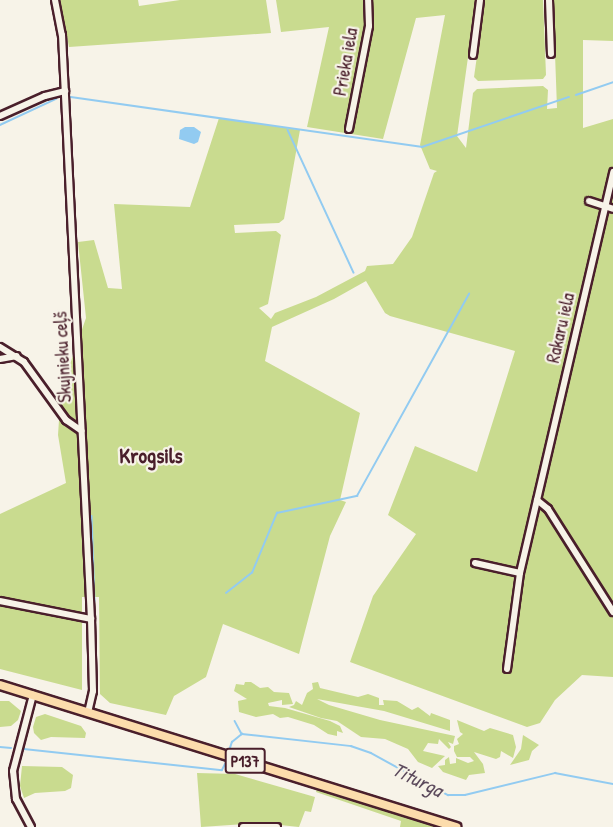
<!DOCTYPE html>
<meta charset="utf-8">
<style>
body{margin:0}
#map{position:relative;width:613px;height:827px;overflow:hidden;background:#f7f3e8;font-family:"Patrick Hand",sans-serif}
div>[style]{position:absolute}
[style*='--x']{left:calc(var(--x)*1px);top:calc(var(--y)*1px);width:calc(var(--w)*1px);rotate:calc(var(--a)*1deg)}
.green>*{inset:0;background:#c9db8f}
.water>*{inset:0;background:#92cbf1}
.stream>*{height:1.5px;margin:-0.75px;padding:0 0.75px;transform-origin:0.75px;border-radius:0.75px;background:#92cbf1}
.roads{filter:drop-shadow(2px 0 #4a1f2b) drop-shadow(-2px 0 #4a1f2b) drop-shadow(0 2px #4a1f2b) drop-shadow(0 -2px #4a1f2b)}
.minor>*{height:6px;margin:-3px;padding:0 3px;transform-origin:3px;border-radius:3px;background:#f7f3e8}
.major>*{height:8px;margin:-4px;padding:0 4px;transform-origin:4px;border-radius:4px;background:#fcdcac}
span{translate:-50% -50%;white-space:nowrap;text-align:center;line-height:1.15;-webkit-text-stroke:4.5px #f7f3e8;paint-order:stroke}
.shield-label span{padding:2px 4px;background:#f7f3e8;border:2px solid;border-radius:4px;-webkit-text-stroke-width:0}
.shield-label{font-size:16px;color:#4a1f2b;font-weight:700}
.street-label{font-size:18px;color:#4a1f2b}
.water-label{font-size:20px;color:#5c4a5c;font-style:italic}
.quarter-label{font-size:21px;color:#4a1f2b;font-weight:700}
</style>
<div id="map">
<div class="green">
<i style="clip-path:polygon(60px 0,138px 0,139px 6px,180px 0,266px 0,271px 33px,69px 47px)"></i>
<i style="clip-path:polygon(276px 0,476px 0,457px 136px,466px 148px,473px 93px,477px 89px,543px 86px,548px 90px,547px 109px,557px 108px,553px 0,613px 0,613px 41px,583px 40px,583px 128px,613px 119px,613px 677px,582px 675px,555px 700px,540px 723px,527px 727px,350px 662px,373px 596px,416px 534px,388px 515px,415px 446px,477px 472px,515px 351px,390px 316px,385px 313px,366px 281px,334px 299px,272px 327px,265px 361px,360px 413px,340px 500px,346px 502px,330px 536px,299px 654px,223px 624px,206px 677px,174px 696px,166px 715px,110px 703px,100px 694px,99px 597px,82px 597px,82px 690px,0 669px,0 514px,66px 483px,58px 435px,61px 390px,86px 318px,78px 242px,94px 240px,108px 288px,122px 289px,114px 204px,190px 207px,219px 118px,300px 130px,284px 219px,279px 223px,234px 225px,235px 233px,276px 231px,281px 235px,268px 304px,259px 308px,271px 319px,275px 313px,316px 297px,365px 271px,367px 266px,393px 264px,412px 237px,434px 173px,437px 171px,430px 169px,420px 145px,445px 15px,416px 18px,383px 139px,307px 127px,329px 27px,281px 32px)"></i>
<i style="clip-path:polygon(485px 0,543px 0,546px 75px,543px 79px,478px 81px,474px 77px)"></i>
<i style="clip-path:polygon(245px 682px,251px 682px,260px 688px,268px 687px,274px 692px,289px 693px,293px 704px,282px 705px,282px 700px,268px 703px,269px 706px,285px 708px,330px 721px,340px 726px,343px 733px,337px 731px,337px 736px,328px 734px,314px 725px,288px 717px,280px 718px,273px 714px,256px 717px,239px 712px,238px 701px,247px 699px,234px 691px,236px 684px,244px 685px)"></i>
<i style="clip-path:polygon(318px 682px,320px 688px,358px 697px,368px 694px,379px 698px,379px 705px,384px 705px,383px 700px,397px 701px,412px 710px,418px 707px,430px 716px,431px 713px,450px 720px,450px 731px,384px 711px,317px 699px,329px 705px,380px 720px,455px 736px,453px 744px,448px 742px,451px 747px,449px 749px,439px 739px,438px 744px,428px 743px,423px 751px,445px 756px,432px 768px,418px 762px,408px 749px,385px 739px,361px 737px,337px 721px,321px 718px,289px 707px,294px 705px,296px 701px,302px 705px,307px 693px,313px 689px,312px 683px)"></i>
<i style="clip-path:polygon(0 701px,9px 701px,21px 711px,18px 720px,11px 726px,0 727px)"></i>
<i style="clip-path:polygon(45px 714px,81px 726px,86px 733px,85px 738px,51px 737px,41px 740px,34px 733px,33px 727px,36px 717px)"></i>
<i style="clip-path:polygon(457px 720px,484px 731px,490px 728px,513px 735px,516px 747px,513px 758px,501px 751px,500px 757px,496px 759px,474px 752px,483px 764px,485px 773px,469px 775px,466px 780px,443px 772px,438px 766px,445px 765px,445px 760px,449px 757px,450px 764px,456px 763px,456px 758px,468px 763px,474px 761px,470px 757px,457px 757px,454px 751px,454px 746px,459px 744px,457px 739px,463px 734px,460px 732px)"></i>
<i style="clip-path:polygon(523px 735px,539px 745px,532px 751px,529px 760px,510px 765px,521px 749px)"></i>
<i style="clip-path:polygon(22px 766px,62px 767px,73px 775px,71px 788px,65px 791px,35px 793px,24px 798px,20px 786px)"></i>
<i style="clip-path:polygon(197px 773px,235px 774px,315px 797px,311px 812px,305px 811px,299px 827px,261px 823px,201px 827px)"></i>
<i style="clip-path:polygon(317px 789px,423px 821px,441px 827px,400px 827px,401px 821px,316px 792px)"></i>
</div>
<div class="water">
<i style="clip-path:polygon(185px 127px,194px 127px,201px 132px,198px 142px,194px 144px,179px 139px,180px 130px)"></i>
</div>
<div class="stream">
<i style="--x:576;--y:95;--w:39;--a:-19"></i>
<i style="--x:71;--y:97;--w:355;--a:8.1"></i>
<i style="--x:422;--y:147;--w:155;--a:-18.8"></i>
<i style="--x:0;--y:125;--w:62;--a:-24.9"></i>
<i style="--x:288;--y:130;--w:157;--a:65.2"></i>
<i style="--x:92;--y:516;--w:85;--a:88"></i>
<i style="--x:226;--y:593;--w:33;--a:-38"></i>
<i style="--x:252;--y:573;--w:65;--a:-67.4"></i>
<i style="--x:277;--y:513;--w:82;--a:-12"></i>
<i style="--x:357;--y:496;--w:231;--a:-61"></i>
<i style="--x:235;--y:721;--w:15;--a:62"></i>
<i style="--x:0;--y:747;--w:11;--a:5"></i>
<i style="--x:230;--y:748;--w:6;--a:-72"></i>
<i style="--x:232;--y:742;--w:13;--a:-39"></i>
<i style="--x:242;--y:734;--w:110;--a:6.3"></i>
<i style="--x:351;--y:746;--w:21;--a:19"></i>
<i style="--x:371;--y:753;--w:88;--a:28.6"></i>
<i style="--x:448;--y:795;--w:17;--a:0"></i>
<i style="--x:465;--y:795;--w:93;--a:-13.7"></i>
<i style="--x:555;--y:773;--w:59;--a:10.7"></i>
<i style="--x:24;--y:749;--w:199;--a:6.1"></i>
<i style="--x:222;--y:770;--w:7;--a:-63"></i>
</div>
<div class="roads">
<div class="minor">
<i style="--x:55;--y:0;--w:36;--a:79"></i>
<i style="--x:62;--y:35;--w:585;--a:87.16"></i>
<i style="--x:91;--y:619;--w:72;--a:88.4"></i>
<i style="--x:93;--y:691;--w:22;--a:103"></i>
<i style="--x:549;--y:0;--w:54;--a:87.9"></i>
<i style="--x:473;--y:55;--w:55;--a:-82.7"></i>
<i style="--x:0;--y:116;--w:49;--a:-24"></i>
<i style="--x:45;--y:96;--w:21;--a:-14"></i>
<i style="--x:349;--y:129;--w:105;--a:-79"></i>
<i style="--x:369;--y:26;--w:26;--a:-92"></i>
<i style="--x:589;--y:201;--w:25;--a:18"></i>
<i style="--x:0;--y:347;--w:28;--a:32"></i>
<i style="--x:24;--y:362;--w:72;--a:54.1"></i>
<i style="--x:66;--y:420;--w:19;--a:35"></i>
<i style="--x:0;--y:359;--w:17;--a:-10"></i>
<i style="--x:537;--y:500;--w:14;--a:39"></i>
<i style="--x:548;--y:509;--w:122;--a:57.7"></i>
<i style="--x:475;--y:563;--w:46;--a:12.5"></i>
<i style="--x:0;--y:601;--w:93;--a:11.2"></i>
<i style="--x:507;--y:669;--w:97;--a:-82.3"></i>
<i style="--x:520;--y:573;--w:412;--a:-76.9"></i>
<i style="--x:31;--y:827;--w:32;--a:-118"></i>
<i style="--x:16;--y:799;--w:28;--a:-96"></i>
<i style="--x:13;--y:771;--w:79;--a:-75.3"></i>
<i style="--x:243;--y:827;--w:34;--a:0"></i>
</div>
<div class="major">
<i style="--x:0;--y:685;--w:478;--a:17.3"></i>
</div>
</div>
<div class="shield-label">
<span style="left:245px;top:761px">P137</span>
</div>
<div class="street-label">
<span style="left:346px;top:62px;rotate:-80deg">Prieka iela</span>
<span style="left:561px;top:328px;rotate:-77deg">Rakaru iela</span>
<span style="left:63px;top:357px;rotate:-93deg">Skujnieku ceļš</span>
</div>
<div class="water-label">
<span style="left:418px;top:779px;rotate:26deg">Titurga</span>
</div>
<div class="quarter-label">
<span style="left:151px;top:456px">Krogsils</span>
</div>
</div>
